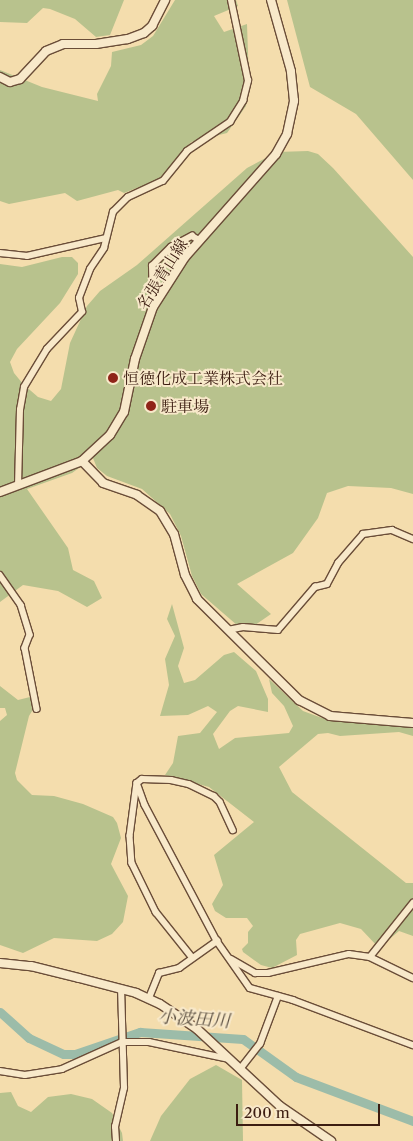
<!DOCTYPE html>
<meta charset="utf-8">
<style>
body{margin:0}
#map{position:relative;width:413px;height:1141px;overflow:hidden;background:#f4ddad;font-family:"Libre Caslon Text","Noto Serif JP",serif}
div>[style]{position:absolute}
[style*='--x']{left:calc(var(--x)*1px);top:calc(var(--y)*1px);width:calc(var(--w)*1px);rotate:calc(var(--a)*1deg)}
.green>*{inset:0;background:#b8c28d}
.river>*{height:9px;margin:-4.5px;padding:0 4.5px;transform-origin:4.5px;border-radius:4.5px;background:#9cbca9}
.roads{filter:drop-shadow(1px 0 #6a4d38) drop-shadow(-1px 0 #6a4d38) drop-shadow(0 1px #6a4d38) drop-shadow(0 -1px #6a4d38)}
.street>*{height:5.5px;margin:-2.75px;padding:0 2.75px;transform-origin:2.75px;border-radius:2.75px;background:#f8e9ca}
.secondary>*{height:8px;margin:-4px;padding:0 4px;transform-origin:4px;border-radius:4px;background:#f8e9ca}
.dots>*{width:14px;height:14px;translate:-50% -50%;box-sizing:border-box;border:2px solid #f8e9ca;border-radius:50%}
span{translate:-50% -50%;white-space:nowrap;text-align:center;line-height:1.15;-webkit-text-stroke:4px #f8e9ca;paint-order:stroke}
.street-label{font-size:16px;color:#3c1d11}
.poi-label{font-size:16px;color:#3c1d11}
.left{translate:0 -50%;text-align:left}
.water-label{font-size:18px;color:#594d3f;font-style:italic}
.scale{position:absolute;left:236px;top:1104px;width:144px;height:22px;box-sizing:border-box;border:2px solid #3c1d11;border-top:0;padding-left:6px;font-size:15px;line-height:18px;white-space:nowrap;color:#3c1d11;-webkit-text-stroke:4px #f8e9ca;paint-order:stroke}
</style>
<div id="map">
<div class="green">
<i style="clip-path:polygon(0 0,124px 0,110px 35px,96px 37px,75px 19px,50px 9px,43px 8px,27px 23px,0 22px)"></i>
<i style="clip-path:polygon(175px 0,236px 0,238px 6px,214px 16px,224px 32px,247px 24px,249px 82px,246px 106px,227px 133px,191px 142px,168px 176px,124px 193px,118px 190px,77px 201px,65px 193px,9px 204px,0 201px,0 70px,42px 87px,98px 101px,97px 94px,111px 66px,112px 52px,141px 45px,153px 36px)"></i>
<i style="clip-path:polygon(287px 0,413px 0,413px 180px,356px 114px,310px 87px)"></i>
<i style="clip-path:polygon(308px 151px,318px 154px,333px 168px,413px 257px,413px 494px,391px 488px,348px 486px,327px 493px,318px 518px,293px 553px,237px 584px,271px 614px,245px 632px,201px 594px,192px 576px,181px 536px,170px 514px,142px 489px,107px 476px,97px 468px,93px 458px,72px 473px,27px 489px,68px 548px,73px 570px,94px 581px,102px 598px,87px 607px,58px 591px,23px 585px,0 602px,0 264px,22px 267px,62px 257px,72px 257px,78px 263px,78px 274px,60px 303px,17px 349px,10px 362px,14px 373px,23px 384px,38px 397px,51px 401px,61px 389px,70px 343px,87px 306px,100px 291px,137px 265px,247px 168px,277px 152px)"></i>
<i style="clip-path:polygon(172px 604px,184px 648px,178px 666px,184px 683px,195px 680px,224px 655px,234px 652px,256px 671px,268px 699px,268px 712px,238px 706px,230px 711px,213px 734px,219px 749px,235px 738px,289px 733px,293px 726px,284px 706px,272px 693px,269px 679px,303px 711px,322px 718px,413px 728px,413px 736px,399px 732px,340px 736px,328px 733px,318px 734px,279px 767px,292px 792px,406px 883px,413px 883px,413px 936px,399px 931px,379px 948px,361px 929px,340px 923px,300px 934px,296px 940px,297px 955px,272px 968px,261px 965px,243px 952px,242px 949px,248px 943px,248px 932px,253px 926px,247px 918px,226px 918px,215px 911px,212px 904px,223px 885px,214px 855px,254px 822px,209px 787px,165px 775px,173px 763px,178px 736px,200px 733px,217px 712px,208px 706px,188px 715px,160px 716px,169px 685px,165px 659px,175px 636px,167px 619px)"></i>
<i style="clip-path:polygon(0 686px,18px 700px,34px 696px,37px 703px,29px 716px,15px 773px,17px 780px,32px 795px,54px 796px,83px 804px,113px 817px,117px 823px,121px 838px,111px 864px,128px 896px,123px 922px,112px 934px,97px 941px,54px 938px,23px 953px,0 945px,0 721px,7px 715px,5px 708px,0 708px)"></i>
<i style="clip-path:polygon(216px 1065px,242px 1080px,243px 1141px,150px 1141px,161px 1116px,190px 1079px)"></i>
<i style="clip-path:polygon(11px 1092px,18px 1106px,31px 1112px,48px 1097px,71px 1094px,92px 1099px,112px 1113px,122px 1133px,123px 1141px,0 1141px,0 1093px)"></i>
</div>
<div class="river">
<i style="--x:0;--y:1012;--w:39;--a:42"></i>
<i style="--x:29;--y:1038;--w:38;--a:25"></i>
<i style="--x:64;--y:1054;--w:11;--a:0"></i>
<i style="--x:75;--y:1054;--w:69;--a:-18.7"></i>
<i style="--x:140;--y:1032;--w:103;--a:3.9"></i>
<i style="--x:243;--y:1039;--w:65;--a:35.6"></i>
<i style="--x:296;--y:1077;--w:125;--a:20.6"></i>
</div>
<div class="roads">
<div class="street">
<i style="--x:0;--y:253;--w:27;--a:6"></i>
<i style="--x:27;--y:256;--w:81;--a:-12.8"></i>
<i style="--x:153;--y:307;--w:41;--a:-91.4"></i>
<i style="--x:152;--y:266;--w:27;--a:-45"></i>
<i style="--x:171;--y:247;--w:24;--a:-28"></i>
<i style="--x:192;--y:236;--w:8;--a:30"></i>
<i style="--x:18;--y:486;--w:76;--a:-88.5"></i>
<i style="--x:20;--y:410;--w:23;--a:-80"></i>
<i style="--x:24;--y:387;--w:44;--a:-58.8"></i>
<i style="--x:47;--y:349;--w:51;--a:-46.6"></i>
<i style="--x:82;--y:312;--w:14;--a:-102"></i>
<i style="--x:79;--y:298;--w:31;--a:-69"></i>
<i style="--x:90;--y:269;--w:25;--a:-56"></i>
<i style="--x:104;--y:248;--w:37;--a:-76"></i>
<i style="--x:113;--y:212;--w:21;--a:-45"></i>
<i style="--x:128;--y:197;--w:38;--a:-25"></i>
<i style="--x:163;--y:181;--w:38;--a:-51"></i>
<i style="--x:187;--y:151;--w:52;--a:-34"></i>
<i style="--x:230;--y:122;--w:25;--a:-58"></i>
<i style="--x:243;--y:101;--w:21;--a:-76"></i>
<i style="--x:248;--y:81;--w:83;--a:-101.9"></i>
<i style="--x:0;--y:575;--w:37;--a:55"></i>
<i style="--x:21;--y:605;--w:31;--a:73"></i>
<i style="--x:30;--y:635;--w:14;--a:111"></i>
<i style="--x:25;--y:648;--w:62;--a:78.9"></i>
<i style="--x:228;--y:630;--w:15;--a:-11"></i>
<i style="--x:243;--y:627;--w:35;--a:5"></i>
<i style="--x:278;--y:630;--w:57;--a:-49.3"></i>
<i style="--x:315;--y:587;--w:12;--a:-14"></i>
<i style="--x:327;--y:584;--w:24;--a:-62"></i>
<i style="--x:338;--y:563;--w:38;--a:-49"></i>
<i style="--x:363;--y:534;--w:29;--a:-8"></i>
<i style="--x:392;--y:530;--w:23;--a:23"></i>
<i style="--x:137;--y:783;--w:23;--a:70"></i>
<i style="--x:145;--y:805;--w:154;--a:62.1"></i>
<i style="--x:217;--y:941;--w:57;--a:54.9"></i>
<i style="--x:250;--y:988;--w:45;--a:15.6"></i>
<i style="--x:293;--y:1000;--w:128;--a:20.6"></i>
<i style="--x:137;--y:783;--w:53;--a:97.5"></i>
<i style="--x:130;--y:836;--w:27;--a:86"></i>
<i style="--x:132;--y:863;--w:55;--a:63.9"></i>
<i style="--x:156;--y:912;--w:58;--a:51.3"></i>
<i style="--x:137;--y:783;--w:6;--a:-39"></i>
<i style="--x:142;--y:779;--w:29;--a:2"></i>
<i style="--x:171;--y:780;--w:18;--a:13"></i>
<i style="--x:189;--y:784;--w:28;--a:26"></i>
<i style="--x:214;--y:796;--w:8;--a:45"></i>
<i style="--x:220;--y:802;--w:31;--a:65"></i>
<i style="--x:370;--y:957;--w:69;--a:-51.5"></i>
<i style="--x:231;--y:959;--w:28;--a:30"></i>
<i style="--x:255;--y:973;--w:13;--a:0"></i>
<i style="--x:268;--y:973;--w:83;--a:-13.2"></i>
<i style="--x:349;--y:954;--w:21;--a:8"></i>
<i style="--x:370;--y:957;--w:48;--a:26"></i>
<i style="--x:149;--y:998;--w:27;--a:-68"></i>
<i style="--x:159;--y:973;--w:21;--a:-14"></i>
<i style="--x:179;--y:968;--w:47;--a:-35.4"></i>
<i style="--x:241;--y:1068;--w:31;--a:-52"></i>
<i style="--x:260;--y:1044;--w:51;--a:-69.4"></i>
<i style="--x:0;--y:1071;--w:25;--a:9"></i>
<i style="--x:25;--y:1075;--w:37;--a:-9"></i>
<i style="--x:62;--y:1069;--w:66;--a:-24.2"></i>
<i style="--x:122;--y:1042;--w:27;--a:0"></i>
<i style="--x:149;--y:1042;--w:82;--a:12"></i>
<i style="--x:116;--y:1141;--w:14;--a:-94"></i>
<i style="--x:115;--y:1127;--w:40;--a:-77"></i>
<i style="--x:124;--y:1088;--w:99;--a:-91.7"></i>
</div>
<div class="secondary">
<i style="--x:0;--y:77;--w:11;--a:27"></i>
<i style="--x:10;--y:82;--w:10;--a:-17"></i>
<i style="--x:20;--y:79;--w:38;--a:-47"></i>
<i style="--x:46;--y:51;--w:18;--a:-22"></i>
<i style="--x:63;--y:44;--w:33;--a:0"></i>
<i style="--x:96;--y:44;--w:32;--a:-9"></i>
<i style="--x:128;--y:39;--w:17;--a:-21"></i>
<i style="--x:144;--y:33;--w:11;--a:-41"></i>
<i style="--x:152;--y:26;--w:29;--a:-63"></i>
<i style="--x:82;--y:461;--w:30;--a:46"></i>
<i style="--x:103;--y:483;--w:36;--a:19"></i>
<i style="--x:137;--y:495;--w:28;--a:35"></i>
<i style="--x:160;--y:511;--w:27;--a:59"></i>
<i style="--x:174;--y:534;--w:42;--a:75"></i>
<i style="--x:185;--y:575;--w:27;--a:63"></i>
<i style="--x:197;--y:599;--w:144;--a:44.7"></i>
<i style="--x:299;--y:700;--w:35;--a:27"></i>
<i style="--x:330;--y:716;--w:83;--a:4.8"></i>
<i style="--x:0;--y:492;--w:88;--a:-20.7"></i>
<i style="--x:82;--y:461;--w:38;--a:-43"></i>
<i style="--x:110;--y:435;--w:27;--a:-59"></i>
<i style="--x:124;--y:412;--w:54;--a:-78.3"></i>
<i style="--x:135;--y:359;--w:55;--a:-70.9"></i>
<i style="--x:153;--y:307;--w:59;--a:-57.4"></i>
<i style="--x:185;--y:257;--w:137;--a:-48.5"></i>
<i style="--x:276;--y:154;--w:23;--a:-61"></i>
<i style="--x:287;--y:134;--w:34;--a:-78"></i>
<i style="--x:294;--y:101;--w:30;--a:-96"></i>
<i style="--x:291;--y:71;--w:74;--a:-105.7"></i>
<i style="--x:0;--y:963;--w:31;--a:6"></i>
<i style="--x:31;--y:966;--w:49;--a:14"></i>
<i style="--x:79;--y:978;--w:59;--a:14.7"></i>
<i style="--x:136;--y:993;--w:26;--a:25"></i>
<i style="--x:160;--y:1004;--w:45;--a:34"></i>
<i style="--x:197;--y:1029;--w:113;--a:42.9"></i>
<i style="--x:280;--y:1106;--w:62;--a:34.5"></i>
</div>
</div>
<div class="dots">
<i style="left:113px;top:378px;background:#8f2418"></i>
<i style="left:151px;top:406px;background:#8f2418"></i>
</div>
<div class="street-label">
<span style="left:162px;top:274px;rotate:-58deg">名張青山線</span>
</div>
<div class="poi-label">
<span class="left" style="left:123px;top:378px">恒徳化成工業株式会社</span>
<span class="left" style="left:161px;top:406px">駐車場</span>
</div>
<div class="water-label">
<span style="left:194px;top:1019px;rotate:4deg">小波田川</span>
</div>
<div class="scale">200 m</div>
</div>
